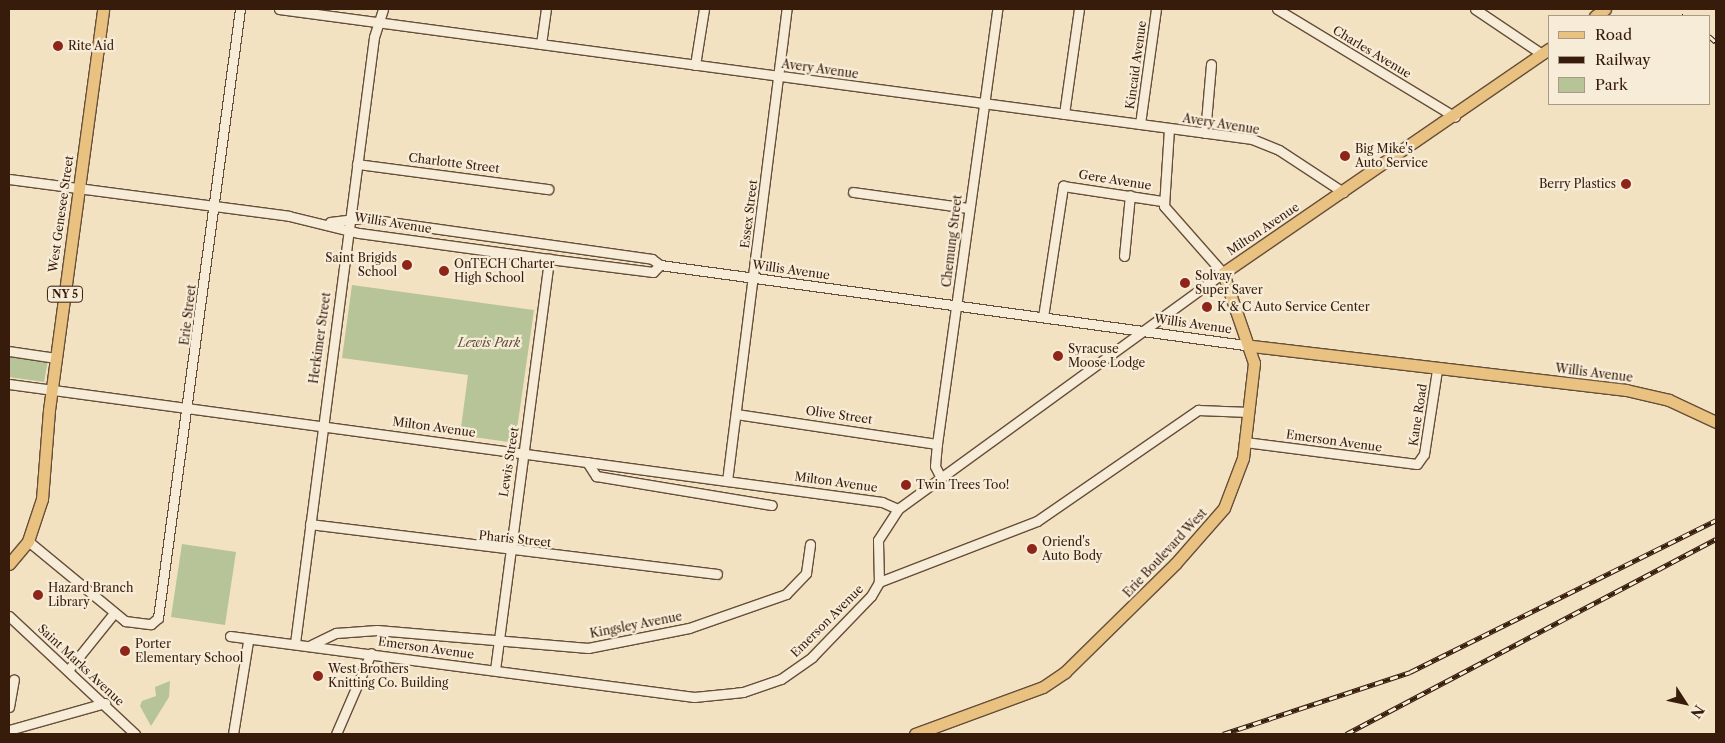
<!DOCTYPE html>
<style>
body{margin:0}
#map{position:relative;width:1725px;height:743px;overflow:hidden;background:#f2e2c2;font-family:"Libre Caslon Text",serif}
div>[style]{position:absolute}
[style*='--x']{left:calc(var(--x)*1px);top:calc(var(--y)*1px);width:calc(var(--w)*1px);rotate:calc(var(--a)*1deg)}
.green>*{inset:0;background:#b6c497}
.roads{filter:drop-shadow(1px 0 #664e3a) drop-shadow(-1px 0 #664e3a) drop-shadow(0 1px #664e3a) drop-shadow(0 -1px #664e3a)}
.minor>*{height:9px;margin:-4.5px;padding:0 4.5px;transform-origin:4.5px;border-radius:4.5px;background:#f7ecd7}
.major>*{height:11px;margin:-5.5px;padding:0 5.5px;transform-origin:5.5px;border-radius:5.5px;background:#e9c181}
.rail>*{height:4.5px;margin-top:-2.25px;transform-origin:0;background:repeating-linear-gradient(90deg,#f7ecd7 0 8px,#371c0c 0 16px);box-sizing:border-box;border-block:1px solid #371c0c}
.dots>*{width:14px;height:14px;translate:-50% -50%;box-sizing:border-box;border:2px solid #f7ecd7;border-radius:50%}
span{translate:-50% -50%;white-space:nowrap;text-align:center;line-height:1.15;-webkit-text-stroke:4.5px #f7ecd7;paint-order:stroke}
.shield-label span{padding:1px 4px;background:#f7ecd7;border:1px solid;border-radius:4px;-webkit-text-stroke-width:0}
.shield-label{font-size:11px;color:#371c0c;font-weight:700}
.poi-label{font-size:12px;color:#371c0c}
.left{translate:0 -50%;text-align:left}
.right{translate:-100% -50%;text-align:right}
.street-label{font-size:12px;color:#371c0c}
.park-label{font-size:12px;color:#5d4e36;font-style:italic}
.frame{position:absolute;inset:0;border:10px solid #371c0c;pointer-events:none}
.legend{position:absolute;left:1548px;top:15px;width:162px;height:90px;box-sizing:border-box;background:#f7ecd7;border:1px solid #aa9986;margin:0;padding:6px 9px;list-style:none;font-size:15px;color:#371c0c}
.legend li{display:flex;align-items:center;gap:10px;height:25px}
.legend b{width:25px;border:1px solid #aa9986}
.north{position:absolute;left:1660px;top:678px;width:50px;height:50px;-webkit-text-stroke:4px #f7ecd7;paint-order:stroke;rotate:125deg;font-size:14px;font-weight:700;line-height:20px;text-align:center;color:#371c0c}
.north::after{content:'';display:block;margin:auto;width:18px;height:22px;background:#371c0c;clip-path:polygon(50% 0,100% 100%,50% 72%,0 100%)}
</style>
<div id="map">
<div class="green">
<i style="clip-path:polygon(352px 285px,534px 310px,515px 443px,460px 435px,468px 375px,342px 358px)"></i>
<i style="clip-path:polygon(9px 355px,48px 360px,44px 382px,9px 377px)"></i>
<i style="clip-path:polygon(182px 544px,236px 552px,225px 625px,171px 617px)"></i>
<i style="clip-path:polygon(170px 681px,169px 697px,151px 726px,140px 706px,142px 701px,156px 696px,155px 687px)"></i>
</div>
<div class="roads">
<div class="minor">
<i style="--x:279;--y:9;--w:982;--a:7.61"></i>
<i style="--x:1252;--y:139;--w:29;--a:22"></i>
<i style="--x:1279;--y:150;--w:77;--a:33.3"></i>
<i style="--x:1277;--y:9;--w:208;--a:31.2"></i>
<i style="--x:1475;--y:9;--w:81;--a:33.9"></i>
<i style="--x:541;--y:44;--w:35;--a:-82"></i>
<i style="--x:695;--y:65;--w:57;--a:-80.9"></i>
<i style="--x:1064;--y:114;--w:106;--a:-81.9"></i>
<i style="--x:1140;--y:124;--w:116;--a:-82.1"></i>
<i style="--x:1205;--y:133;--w:69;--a:-85"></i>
<i style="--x:357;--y:164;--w:193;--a:7.5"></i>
<i style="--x:9;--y:179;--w:282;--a:7.5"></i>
<i style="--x:289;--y:216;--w:72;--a:13.7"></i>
<i style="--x:359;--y:233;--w:192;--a:7.8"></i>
<i style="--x:549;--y:259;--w:105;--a:7.1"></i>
<i style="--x:653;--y:272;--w:10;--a:-45"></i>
<i style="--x:853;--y:192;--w:117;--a:7.9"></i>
<i style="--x:330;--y:222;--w:31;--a:-7"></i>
<i style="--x:361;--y:218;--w:294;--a:8"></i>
<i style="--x:652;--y:259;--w:10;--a:37"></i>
<i style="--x:660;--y:265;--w:598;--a:7.79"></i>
<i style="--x:1124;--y:256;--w:61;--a:-84.4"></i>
<i style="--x:1043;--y:317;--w:133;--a:-81.3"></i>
<i style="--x:1063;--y:186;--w:100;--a:8.6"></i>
<i style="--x:9;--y:351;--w:48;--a:8.5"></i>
<i style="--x:9;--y:384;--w:881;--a:7.7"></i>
<i style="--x:882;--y:502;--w:17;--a:24"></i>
<i style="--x:736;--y:414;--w:203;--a:8.5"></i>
<i style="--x:1245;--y:442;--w:173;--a:7.3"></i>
<i style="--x:1417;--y:464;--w:12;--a:-55"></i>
<i style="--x:1424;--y:454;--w:85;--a:-81.2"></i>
<i style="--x:587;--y:462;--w:17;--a:57"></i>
<i style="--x:596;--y:476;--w:178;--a:9.4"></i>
<i style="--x:940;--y:476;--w:11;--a:-117"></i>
<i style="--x:935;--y:466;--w:22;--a:-85"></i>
<i style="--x:937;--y:444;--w:439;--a:-82.1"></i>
<i style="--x:727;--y:481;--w:476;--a:-82.8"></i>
<i style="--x:310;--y:524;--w:410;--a:7"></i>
<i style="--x:28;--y:541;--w:126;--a:39.5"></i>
<i style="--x:125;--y:621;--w:26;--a:7"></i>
<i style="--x:151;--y:624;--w:9;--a:-41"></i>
<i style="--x:158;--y:618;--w:614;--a:-82.33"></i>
<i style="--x:879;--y:582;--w:169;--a:-21.1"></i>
<i style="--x:1037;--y:521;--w:196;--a:-34.6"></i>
<i style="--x:1198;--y:410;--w:51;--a:2.2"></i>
<i style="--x:9;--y:616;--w:173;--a:43.1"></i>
<i style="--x:230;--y:636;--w:468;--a:7.5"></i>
<i style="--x:694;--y:697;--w:49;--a:-5.8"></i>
<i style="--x:743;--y:692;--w:40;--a:-18.9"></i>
<i style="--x:781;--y:679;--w:38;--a:-35"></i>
<i style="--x:812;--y:657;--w:85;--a:-46"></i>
<i style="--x:871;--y:596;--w:16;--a:-60"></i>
<i style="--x:879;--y:582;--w:42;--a:-91.4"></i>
<i style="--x:878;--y:540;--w:37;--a:-57"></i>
<i style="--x:898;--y:509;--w:402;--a:-36"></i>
<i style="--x:1223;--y:273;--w:89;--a:-131.4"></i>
<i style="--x:1164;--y:206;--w:78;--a:-86.3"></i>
<i style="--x:295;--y:643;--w:611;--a:-82.57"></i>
<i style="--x:374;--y:37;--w:29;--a:-72"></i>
<i style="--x:311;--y:645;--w:28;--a:-26"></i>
<i style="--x:336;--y:633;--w:41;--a:-4.2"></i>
<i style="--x:377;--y:630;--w:212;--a:4.9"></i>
<i style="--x:588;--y:648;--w:103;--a:-11.2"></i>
<i style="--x:689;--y:628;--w:103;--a:-19.3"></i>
<i style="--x:786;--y:594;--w:29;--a:-46"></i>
<i style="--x:806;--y:573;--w:29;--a:-82"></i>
<i style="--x:69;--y:669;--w:72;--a:-51.2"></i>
<i style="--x:495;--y:670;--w:415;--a:-82.5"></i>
<i style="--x:9;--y:707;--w:28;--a:-80"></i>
<i style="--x:9;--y:730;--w:100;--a:-15.7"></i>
<i style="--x:233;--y:734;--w:94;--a:-80.8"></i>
<i style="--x:336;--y:734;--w:88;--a:-66.6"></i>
</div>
<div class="major">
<i style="--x:1595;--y:16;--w:12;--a:-35"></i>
<i style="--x:1252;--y:346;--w:377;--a:6.7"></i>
<i style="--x:1626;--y:390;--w:44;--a:13.1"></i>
<i style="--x:1669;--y:400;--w:52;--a:25.1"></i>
<i style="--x:9;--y:564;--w:30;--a:-50"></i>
<i style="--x:28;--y:541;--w:44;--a:-71.6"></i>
<i style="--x:42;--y:499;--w:89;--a:-85.5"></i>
<i style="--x:49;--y:410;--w:405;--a:-82.3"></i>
<i style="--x:915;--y:734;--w:136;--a:-20.2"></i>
<i style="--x:1043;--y:687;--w:27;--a:-34"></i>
<i style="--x:1065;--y:672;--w:154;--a:-44.5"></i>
<i style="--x:1175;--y:564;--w:74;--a:-48.8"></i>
<i style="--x:1224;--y:508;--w:53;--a:-69.2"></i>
<i style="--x:1243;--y:458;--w:96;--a:-83.4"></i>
<i style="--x:1254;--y:363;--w:95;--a:-109"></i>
<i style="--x:1223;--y:273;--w:396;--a:-34.5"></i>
</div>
</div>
<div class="rail">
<i style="--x:1682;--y:16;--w:1;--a:0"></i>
<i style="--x:1709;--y:36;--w:9;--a:41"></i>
<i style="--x:1223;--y:734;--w:197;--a:-18.3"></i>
<i style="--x:1410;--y:672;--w:342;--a:-26.4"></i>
<i style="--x:1346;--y:734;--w:418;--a:-27.8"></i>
</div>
<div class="dots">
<i style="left:58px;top:46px;background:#8f2418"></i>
<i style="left:1345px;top:156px;background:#8f2418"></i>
<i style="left:1626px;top:184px;background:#8f2418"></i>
<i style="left:407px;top:265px;background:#8f2418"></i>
<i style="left:444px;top:271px;background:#8f2418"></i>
<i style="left:1185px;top:283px;background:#8f2418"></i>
<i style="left:1207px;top:307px;background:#8f2418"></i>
<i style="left:1058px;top:356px;background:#8f2418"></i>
<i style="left:906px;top:485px;background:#8f2418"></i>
<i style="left:1032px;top:549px;background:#8f2418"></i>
<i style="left:38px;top:595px;background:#8f2418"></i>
<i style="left:125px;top:651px;background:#8f2418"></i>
<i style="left:318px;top:676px;background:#8f2418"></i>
</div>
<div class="shield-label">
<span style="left:65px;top:294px">NY 5</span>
</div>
<div class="poi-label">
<span class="left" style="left:68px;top:46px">Rite Aid</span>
<span class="left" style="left:1355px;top:156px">Big Mike's<br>Auto Service</span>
<span class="right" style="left:1616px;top:184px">Berry Plastics</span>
<span class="right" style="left:397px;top:265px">Saint Brigids<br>School</span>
<span class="left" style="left:454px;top:271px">OnTECH Charter<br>High School</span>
<span class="left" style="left:1195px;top:283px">Solvay<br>Super Saver</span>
<span class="left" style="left:1217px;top:307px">K &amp; C Auto Service Center</span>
<span class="left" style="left:1068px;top:356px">Syracuse<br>Moose Lodge</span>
<span class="left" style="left:916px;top:485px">Twin Trees Too!</span>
<span class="left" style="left:1042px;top:549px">Oriend's<br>Auto Body</span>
<span class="left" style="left:48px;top:595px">Hazard Branch<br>Library</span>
<span class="left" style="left:135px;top:651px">Porter<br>Elementary School</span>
<span class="left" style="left:328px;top:676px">West Brothers<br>Knitting Co. Building</span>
</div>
<div class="street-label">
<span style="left:1372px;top:52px;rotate:31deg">Charles Avenue</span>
<span style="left:1136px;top:65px;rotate:-82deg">Kincaid Avenue</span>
<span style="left:820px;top:69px;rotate:8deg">Avery Avenue</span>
<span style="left:1221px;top:124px;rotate:9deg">Avery Avenue</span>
<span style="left:454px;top:163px;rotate:7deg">Charlotte Street</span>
<span style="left:1115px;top:180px;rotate:9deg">Gere Avenue</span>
<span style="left:61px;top:214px;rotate:-82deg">West Genesee Street</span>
<span style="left:749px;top:214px;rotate:-83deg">Essex Street</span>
<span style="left:393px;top:223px;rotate:9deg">Willis Avenue</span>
<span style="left:1263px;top:229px;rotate:-34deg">Milton Avenue</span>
<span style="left:952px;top:241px;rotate:-83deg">Chemung Street</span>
<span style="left:791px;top:270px;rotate:8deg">Willis Avenue</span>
<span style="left:188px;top:315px;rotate:-83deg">Erie Street</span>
<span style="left:1193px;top:324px;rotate:8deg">Willis Avenue</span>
<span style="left:320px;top:338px;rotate:-82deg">Herkimer Street</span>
<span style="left:1594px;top:373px;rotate:7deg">Willis Avenue</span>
<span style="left:839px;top:415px;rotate:8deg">Olive Street</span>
<span style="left:1418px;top:415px;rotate:-81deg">Kane Road</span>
<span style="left:434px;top:427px;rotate:8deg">Milton Avenue</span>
<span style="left:1334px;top:441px;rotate:8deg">Emerson Avenue</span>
<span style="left:509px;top:462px;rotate:-81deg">Lewis Street</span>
<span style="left:836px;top:482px;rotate:8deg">Milton Avenue</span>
<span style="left:515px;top:539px;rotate:6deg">Pharis Street</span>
<span style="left:1165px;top:553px;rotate:-47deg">Erie Boulevard West</span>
<span style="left:827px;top:621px;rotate:-45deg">Emerson Avenue</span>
<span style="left:636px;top:625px;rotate:-11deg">Kingsley Avenue</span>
<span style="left:426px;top:648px;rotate:8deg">Emerson Avenue</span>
<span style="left:81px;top:665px;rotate:43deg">Saint Marks Avenue</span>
</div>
<div class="park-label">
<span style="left:489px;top:343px">Lewis Park</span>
</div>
<div class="frame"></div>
<ul class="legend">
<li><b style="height:6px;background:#e9c181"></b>Road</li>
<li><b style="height:6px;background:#371c0c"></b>Railway</li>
<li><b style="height:14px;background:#b6c497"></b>Park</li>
</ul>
<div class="north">N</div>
</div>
